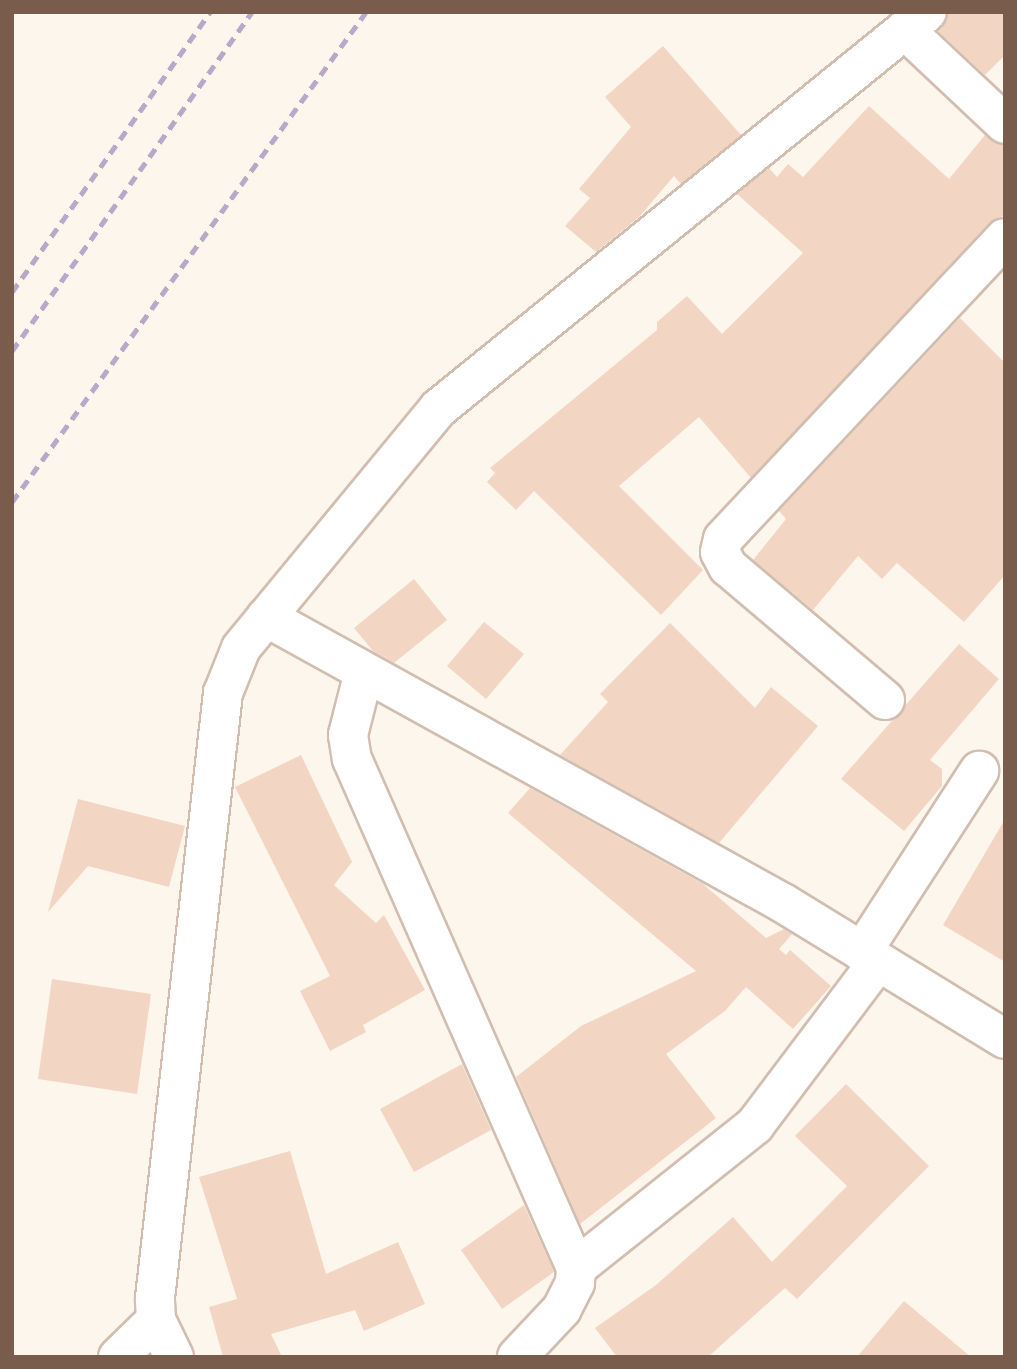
<!DOCTYPE html>
<style>
body{margin:0}
#map{position:relative;width:1017px;height:1369px;overflow:hidden;background:#fdf6ec;font-family:"Work Sans",sans-serif}
div>[style]{position:absolute}
[style*='--x']{left:calc(var(--x)*1px);top:calc(var(--y)*1px);width:calc(var(--w)*1px);rotate:calc(var(--a)*1deg)}
.building>*{inset:0;background:#f3d5c3}
.roads{filter:drop-shadow(2px 0 #d1beb0) drop-shadow(-2px 0 #d1beb0) drop-shadow(0 2px #d1beb0) drop-shadow(0 -2px #d1beb0)}
.street>*{height:38px;margin:-19px;padding:0 19px;transform-origin:19px;border-radius:19px;background:#fff}
.rail>*{height:5px;margin-top:-2.5px;transform-origin:0;background:repeating-linear-gradient(90deg,#b9a8c9 0 10px,transparent 0 17px)}
span{translate:-50% -50%;white-space:nowrap;text-align:center;line-height:1.15;-webkit-text-stroke:5px #fffaf3;paint-order:stroke}
.frame{position:absolute;inset:0;border:14px solid #7a5c4d;pointer-events:none}
</style>
<div id="map">
<div class="building">
<i style="clip-path:polygon(948px 12px,1005px 12px,1005px 55px,985px 75px,938px 31px)"></i>
<i style="clip-path:polygon(663px 46px,741px 135px,681px 184px,674px 176px,639px 217px,596px 252px,565px 226px,590px 198px,579px 189px,631px 127px,605px 97px)"></i>
<i style="clip-path:polygon(869px 106px,949px 179px,985px 135px,1005px 145px,1005px 215px,989px 223px,751px 478px,699px 417px,619px 486px,703px 570px,661px 615px,534px 491px,516px 510px,487px 482px,495px 473px,490px 468px,657px 330px,657px 322px,687px 296px,722px 334px,803px 253px,737px 194px,769px 168px,777px 177px,788px 164px,803px 177px)"></i>
<i style="clip-path:polygon(960px 318px,1005px 363px,1005px 575px,964px 622px,897px 563px,882px 579px,858px 556px,813px 610px,753px 560px,786px 519px,779px 511px)"></i>
<i style="clip-path:polygon(414px 579px,447px 620px,394px 663px,373px 651px,354px 628px)"></i>
<i style="clip-path:polygon(484px 622px,524px 654px,486px 699px,447px 666px)"></i>
<i style="clip-path:polygon(670px 623px,755px 708px,771px 687px,818px 726px,719px 843px,560px 755px,608px 702px,600px 694px)"></i>
<i style="clip-path:polygon(959px 644px,999px 679px,930px 760px,942px 769px,942px 786px,904px 831px,841px 779px)"></i>
<i style="clip-path:polygon(301px 755px,352px 862px,334px 885px,376px 923px,384px 915px,425px 990px,363px 1025px,366px 1032px,330px 1051px,300px 991px,330px 976px,235px 787px)"></i>
<i style="clip-path:polygon(530px 788px,703px 884px,766px 938px,784px 929px,792px 934px,779px 949px,786px 955px,790px 950px,831px 986px,793px 1029px,746px 987px,725px 1011px,666px 1054px,716px 1118px,580px 1224px,516px 1077px,581px 1026px,696px 971px,508px 813px)"></i>
<i style="clip-path:polygon(78px 799px,185px 826px,169px 887px,88px 866px,48px 912px)"></i>
<i style="clip-path:polygon(1005px 819px,1005px 962px,943px 925px)"></i>
<i style="clip-path:polygon(52px 979px,151px 994px,137px 1094px,38px 1079px)"></i>
<i style="clip-path:polygon(462px 1064px,491px 1130px,414px 1172px,380px 1109px)"></i>
<i style="clip-path:polygon(846px 1084px,929px 1166px,797px 1299px,785px 1288px,708px 1357px,617px 1357px,595px 1328px,656px 1285px,733px 1217px,772px 1262px,847px 1186px,795px 1136px)"></i>
<i style="clip-path:polygon(290px 1151px,326px 1274px,398px 1242px,425px 1304px,364px 1331px,355px 1310px,271px 1334px,282px 1357px,223px 1357px,209px 1307px,237px 1299px,199px 1177px)"></i>
<i style="clip-path:polygon(524px 1205px,554px 1272px,502px 1309px,461px 1250px)"></i>
<i style="clip-path:polygon(904px 1301px,971px 1357px,857px 1357px)"></i>
</div>
<div class="roads">
<div class="street">
<i style="--x:905;--y:30;--w:137;--a:43.2"></i>
<i style="--x:266;--y:617;--w:591;--a:28.95"></i>
<i style="--x:783;--y:903;--w:260;--a:31.5"></i>
<i style="--x:364;--y:672;--w:65;--a:104.3"></i>
<i style="--x:348;--y:735;--w:24;--a:81"></i>
<i style="--x:352;--y:759;--w:556;--a:66.25"></i>
<i style="--x:576;--y:1268;--w:15;--a:94"></i>
<i style="--x:575;--y:1283;--w:29;--a:117"></i>
<i style="--x:562;--y:1309;--w:66;--a:133.2"></i>
<i style="--x:885;--y:700;--w:206;--a:-139.7"></i>
<i style="--x:728;--y:567;--w:17;--a:-118"></i>
<i style="--x:720;--y:552;--w:13;--a:-77"></i>
<i style="--x:723;--y:539;--w:412;--a:-46.9"></i>
<i style="--x:862;--y:952;--w:216;--a:-57.1"></i>
<i style="--x:576;--y:1268;--w:229;--a:-38.6"></i>
<i style="--x:755;--y:1125;--w:204;--a:-53"></i>
<i style="--x:118;--y:1357;--w:53;--a:-44.2"></i>
<i style="--x:174;--y:1357;--w:41;--a:-115.9"></i>
<i style="--x:156;--y:1320;--w:22;--a:-93"></i>
<i style="--x:155;--y:1298;--w:609;--a:-83.59"></i>
<i style="--x:223;--y:693;--w:48;--a:-68.2"></i>
<i style="--x:241;--y:648;--w:311;--a:-50.5"></i>
<i style="--x:439;--y:408;--w:628;--a:-39.06"></i>
</div>
</div>
<div class="rail">
<i style="--x:12;--y:292;--w:343;--a:-54.7"></i>
<i style="--x:12;--y:351;--w:415;--a:-54.7"></i>
<i style="--x:12;--y:502;--w:604;--a:-54.15"></i>
</div>
<div class="frame"></div>
</div>
